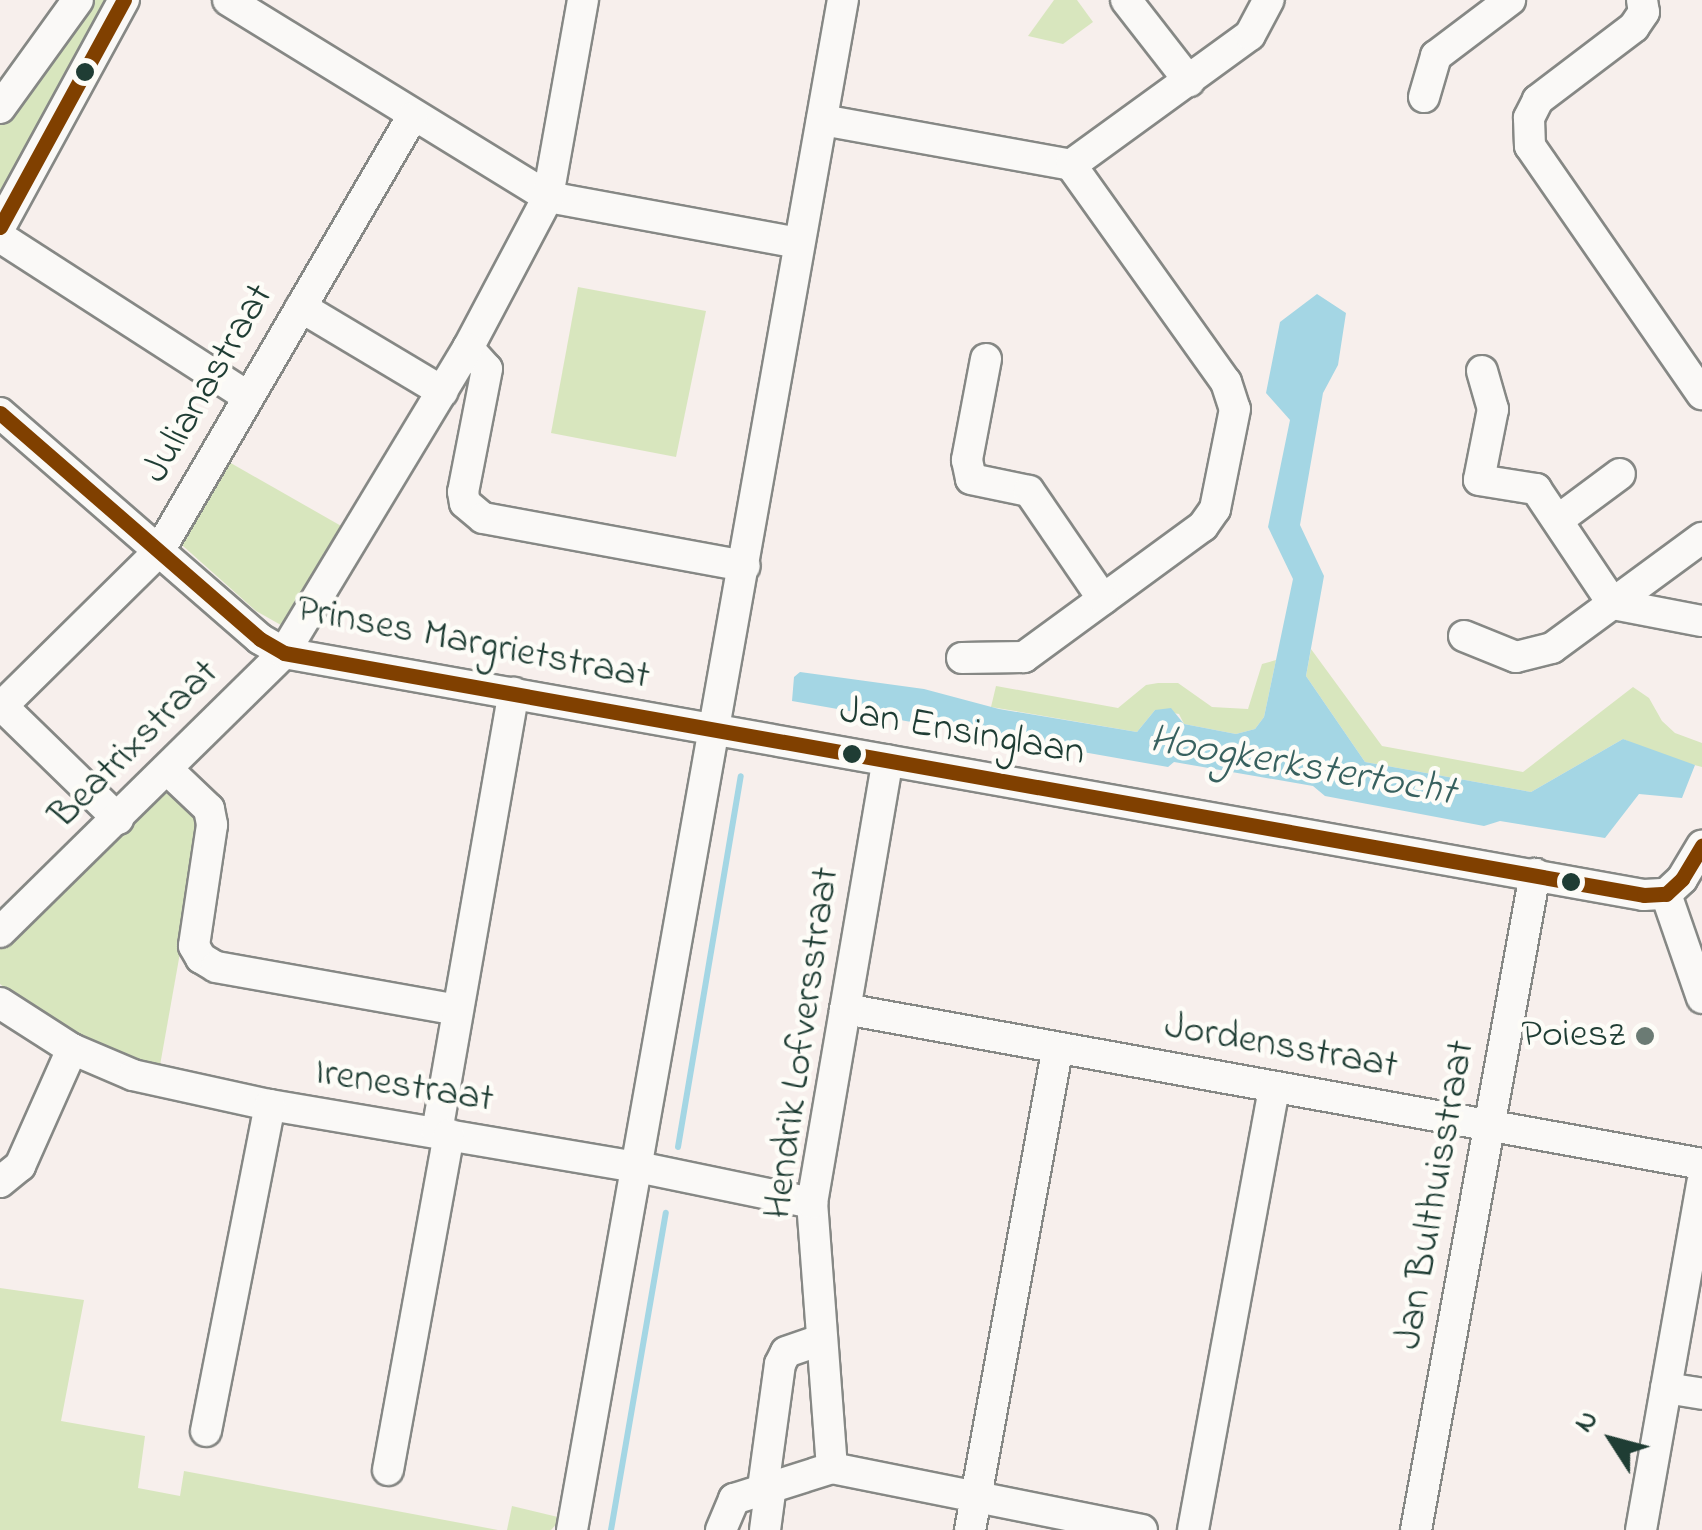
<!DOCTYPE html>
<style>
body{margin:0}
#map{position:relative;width:1702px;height:1530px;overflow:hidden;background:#f7efec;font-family:"Indie Flower",sans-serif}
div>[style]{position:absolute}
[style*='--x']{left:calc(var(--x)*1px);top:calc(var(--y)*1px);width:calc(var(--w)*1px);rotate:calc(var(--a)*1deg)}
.green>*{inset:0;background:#d8e6be}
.water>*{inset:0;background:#a4d6e4}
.stream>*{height:6px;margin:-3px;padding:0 3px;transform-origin:3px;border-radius:3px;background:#a4d6e4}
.roads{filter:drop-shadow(2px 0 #868885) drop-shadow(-2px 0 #868885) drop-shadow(0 2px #868885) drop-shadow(0 -2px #868885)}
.minor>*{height:30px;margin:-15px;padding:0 15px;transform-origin:15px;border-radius:15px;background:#faf9f7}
.bus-1>*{height:15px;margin:-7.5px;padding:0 7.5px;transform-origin:7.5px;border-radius:7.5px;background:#804000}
.dots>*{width:28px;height:28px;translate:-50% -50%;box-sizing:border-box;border:5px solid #fdfcf7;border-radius:50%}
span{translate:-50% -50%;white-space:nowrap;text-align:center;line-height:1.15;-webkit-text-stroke:9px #fdfcf7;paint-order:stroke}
.street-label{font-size:40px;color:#1f3d34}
.poi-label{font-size:40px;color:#1f3d34}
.right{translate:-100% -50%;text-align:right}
.water-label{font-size:42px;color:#38615f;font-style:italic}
.north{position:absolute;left:1562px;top:1390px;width:100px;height:100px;-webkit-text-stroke:8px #fdfcf7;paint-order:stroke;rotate:306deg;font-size:28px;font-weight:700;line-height:40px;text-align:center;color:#1f3d34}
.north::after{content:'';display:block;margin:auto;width:35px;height:45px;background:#1f3d34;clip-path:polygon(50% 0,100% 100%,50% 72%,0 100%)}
</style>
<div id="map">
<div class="green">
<i style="clip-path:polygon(86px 0,118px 0,0 211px,0 117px)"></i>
<i style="clip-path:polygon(1054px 0,1077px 0,1093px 22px,1063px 44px,1028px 36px)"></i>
<i style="clip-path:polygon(578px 287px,706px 311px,676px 457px,551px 433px)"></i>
<i style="clip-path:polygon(222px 458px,350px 531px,288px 629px,256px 611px,174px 538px)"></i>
<i style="clip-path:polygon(1311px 649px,1382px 746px,1523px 772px,1633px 687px,1649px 698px,1662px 721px,1675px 733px,1702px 743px,1702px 767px,1661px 756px,1623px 739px,1531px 792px,1365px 762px,1306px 676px)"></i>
<i style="clip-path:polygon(1276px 660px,1264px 717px,1255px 729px,1236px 734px,1184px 724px,1179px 714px,1155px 710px,1137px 732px,991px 707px,996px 686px,1118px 708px,1146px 685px,1158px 683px,1178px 683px,1212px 707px,1248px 709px,1262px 664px)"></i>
<i style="clip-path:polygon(168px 782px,204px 818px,159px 1071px,122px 1062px,34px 1012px,0 984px,0 948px)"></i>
<i style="clip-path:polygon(0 1288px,84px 1300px,61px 1421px,145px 1436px,138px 1488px,180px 1496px,184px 1471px,498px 1530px,0 1530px)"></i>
<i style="clip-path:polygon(512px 1506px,562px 1518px,551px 1530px,507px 1530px)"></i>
</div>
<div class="water">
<i style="clip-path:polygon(1317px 294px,1346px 313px,1338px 365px,1323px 393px,1300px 525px,1324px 576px,1306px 676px,1365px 762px,1531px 792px,1623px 739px,1695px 765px,1682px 798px,1639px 794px,1605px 838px,1500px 821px,1484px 826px,1325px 796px,1313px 786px,1174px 762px,1168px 767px,792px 701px,794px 677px,800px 672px,924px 689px,999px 709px,1137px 732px,1155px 710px,1171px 708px,1184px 724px,1236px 734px,1255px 729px,1264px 717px,1293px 579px,1268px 527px,1290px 420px,1266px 393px,1280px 322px)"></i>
</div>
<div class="stream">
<i style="--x:678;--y:1147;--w:376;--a:-80.4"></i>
<i style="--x:611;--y:1530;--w:322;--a:-80.2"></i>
</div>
<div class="roads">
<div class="minor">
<i style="--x:228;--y:0;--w:376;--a:31.6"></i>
<i style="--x:548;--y:197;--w:255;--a:10.4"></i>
<i style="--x:583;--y:0;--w:200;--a:100.1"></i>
<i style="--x:548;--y:197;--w:171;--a:117.9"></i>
<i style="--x:468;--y:348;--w:28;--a:48"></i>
<i style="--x:487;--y:369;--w:125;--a:101"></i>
<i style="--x:463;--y:492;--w:11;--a:80"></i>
<i style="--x:465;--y:503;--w:23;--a:40"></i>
<i style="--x:483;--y:518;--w:266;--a:10.4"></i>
<i style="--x:1126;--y:0;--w:103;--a:52.1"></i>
<i style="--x:1642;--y:0;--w:12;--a:81"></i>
<i style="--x:1644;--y:12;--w:18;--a:124"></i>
<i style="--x:1634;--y:27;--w:121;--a:142.8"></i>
<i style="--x:1538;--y:100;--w:20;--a:117"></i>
<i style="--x:1529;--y:118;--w:28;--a:88"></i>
<i style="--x:1530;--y:146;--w:302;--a:55.3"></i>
<i style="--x:1424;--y:97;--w:43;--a:-73.7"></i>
<i style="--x:1436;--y:56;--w:93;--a:-37.1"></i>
<i style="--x:0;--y:108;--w:133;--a:-54.2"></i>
<i style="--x:822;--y:120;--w:253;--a:10.2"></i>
<i style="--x:1071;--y:165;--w:267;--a:54.5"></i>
<i style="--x:1226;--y:382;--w:28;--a:72"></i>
<i style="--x:1235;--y:409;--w:102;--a:101.3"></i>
<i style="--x:1215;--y:509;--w:21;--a:125"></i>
<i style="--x:1203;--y:526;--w:222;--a:143.8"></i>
<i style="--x:1024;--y:657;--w:62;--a:179.1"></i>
<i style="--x:1071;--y:165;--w:221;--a:-36"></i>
<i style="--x:1250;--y:35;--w:40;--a:-62"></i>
<i style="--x:0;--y:227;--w:259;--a:-61.4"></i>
<i style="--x:0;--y:237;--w:295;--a:32.8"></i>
<i style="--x:301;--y:307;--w:165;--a:30.9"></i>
<i style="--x:986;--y:359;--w:103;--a:100.7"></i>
<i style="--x:967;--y:460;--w:19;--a:78"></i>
<i style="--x:971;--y:479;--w:59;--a:11.7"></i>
<i style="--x:1029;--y:491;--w:131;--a:55.6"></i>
<i style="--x:1482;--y:371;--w:40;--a:74"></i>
<i style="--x:1493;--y:409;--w:72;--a:101.2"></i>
<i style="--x:1479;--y:480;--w:58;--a:9"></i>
<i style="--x:1536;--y:489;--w:138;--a:56.2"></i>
<i style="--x:1613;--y:604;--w:90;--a:10.9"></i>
<i style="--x:0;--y:413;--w:344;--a:41"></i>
<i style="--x:260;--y:639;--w:28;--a:30"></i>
<i style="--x:284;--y:653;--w:1381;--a:10.09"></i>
<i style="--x:1644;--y:895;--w:22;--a:-3"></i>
<i style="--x:1666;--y:894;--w:22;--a:-43"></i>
<i style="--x:1682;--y:879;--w:39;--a:-59"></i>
<i style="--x:1558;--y:520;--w:77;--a:-36.6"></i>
<i style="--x:1464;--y:636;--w:56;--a:22"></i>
<i style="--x:1516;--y:657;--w:37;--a:-14"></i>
<i style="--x:1552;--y:648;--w:186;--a:-36.3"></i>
<i style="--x:2;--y:706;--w:162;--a:44.2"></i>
<i style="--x:0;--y:708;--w:223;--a:-44.6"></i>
<i style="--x:159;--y:551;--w:502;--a:-59.76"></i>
<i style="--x:169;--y:771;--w:55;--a:43.5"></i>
<i style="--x:209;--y:809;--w:16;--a:79"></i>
<i style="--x:212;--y:825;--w:122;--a:98.5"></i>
<i style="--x:194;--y:946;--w:14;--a:60"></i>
<i style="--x:201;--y:958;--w:17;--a:31"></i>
<i style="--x:216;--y:967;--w:245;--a:10.1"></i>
<i style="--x:1666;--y:894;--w:110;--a:70.9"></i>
<i style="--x:0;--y:932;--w:398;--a:-44.5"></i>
<i style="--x:284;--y:653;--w:356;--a:-58.9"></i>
<i style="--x:0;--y:1003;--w:85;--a:32.6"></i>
<i style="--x:72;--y:1049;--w:66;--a:23.1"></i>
<i style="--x:133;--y:1075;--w:140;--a:12.4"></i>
<i style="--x:270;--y:1105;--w:373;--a:9.6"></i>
<i style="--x:638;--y:1167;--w:178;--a:11.7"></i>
<i style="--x:845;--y:1009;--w:871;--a:10.25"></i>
<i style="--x:437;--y:1132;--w:446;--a:-80.1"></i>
<i style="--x:0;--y:1182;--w:26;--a:-39"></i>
<i style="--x:20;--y:1166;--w:128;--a:-66"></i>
<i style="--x:1666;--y:1388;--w:36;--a:9"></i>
<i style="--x:206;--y:1431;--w:332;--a:-78.9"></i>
<i style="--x:832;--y:1468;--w:266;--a:-94.3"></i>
<i style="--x:812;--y:1203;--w:449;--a:-80.3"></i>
<i style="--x:388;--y:1470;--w:341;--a:-79.7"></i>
<i style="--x:763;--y:1488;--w:125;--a:-82.2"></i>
<i style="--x:780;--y:1364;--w:13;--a:-63"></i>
<i style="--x:786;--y:1352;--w:36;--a:-19"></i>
<i style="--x:572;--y:1530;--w:1554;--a:-79.96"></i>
<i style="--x:721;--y:1530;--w:34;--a:-67"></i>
<i style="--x:734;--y:1499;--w:103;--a:-17.6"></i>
<i style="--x:832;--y:1468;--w:316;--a:11.3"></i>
<i style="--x:765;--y:1530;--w:45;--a:-82.4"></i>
<i style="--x:970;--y:1530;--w:490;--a:-79.7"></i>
<i style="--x:1193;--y:1530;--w:450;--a:-79.6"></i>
<i style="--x:1416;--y:1530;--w:667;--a:-79.72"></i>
<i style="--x:1641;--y:1530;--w:352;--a:-80"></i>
</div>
</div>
<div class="bus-1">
<i style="--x:0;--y:227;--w:259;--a:-61.4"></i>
<i style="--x:0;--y:413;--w:344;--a:41"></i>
<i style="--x:260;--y:639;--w:28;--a:30"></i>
<i style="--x:284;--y:653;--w:1381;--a:10.09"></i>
<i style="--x:1644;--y:895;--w:22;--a:-3"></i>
<i style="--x:1666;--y:894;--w:22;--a:-43"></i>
<i style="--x:1682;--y:879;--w:39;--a:-59"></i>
</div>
<div class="dots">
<i style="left:85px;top:72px;background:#1f3d34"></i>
<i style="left:852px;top:754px;background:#1f3d34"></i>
<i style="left:1571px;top:882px;background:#1f3d34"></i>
<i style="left:1645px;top:1036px;background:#6b7b74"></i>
</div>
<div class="street-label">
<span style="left:209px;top:384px;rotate:-60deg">Julianastraat</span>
<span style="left:473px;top:644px;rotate:11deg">Prinses Margrietstraat</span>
<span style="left:962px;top:733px;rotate:10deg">Jan Ensinglaan</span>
<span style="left:135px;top:745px;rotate:-45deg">Beatrixstraat</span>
<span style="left:803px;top:1043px;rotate:-82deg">Hendrik Lofversstraat</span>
<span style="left:1281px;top:1047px;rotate:10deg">Jordensstraat</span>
<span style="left:404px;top:1087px;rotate:9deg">Irenestraat</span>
<span style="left:1436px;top:1195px;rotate:-80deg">Jan Bulthuisstraat</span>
</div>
<div class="poi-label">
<span class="right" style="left:1625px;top:1036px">Poiesz</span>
</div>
<div class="water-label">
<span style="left:1302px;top:767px;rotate:10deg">Hoogkerkstertocht</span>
</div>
<div class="north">N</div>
</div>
